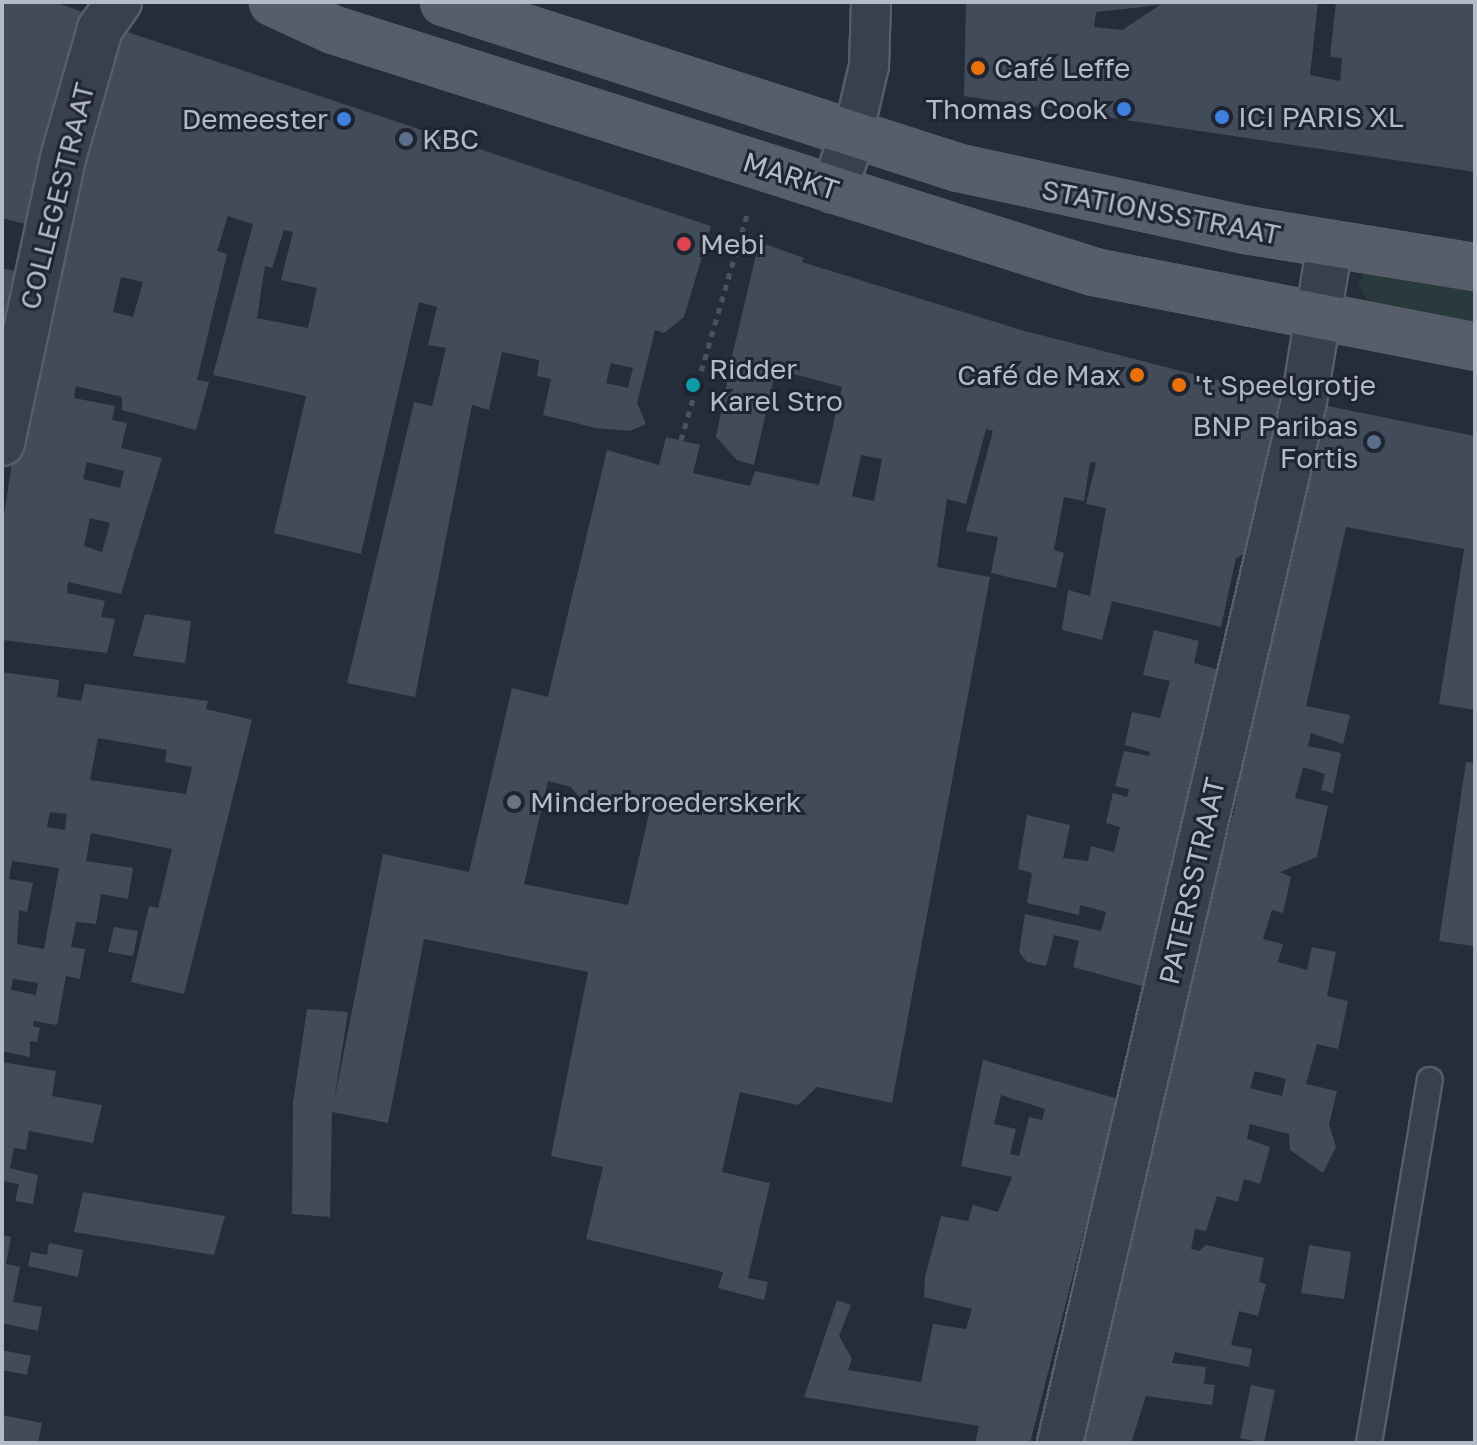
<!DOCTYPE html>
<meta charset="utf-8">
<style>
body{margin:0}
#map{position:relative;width:1477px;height:1445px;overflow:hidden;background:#252d3a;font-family:"Golos Text",sans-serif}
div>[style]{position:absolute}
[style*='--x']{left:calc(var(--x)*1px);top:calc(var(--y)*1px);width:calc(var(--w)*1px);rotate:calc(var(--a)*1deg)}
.green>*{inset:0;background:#283a3c}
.building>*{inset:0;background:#414b59}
.path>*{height:5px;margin-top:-2.5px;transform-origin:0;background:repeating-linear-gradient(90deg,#455559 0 6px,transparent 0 12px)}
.roads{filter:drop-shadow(2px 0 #575d69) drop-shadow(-2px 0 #575d69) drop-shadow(0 2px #575d69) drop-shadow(0 -2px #575d69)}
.service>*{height:24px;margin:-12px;padding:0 12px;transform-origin:12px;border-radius:12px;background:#393f4b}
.pedestrian>*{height:38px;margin:-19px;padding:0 19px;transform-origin:19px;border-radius:19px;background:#393f4b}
.minor>*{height:44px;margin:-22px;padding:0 22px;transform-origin:22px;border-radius:22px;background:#393f4b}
.primary>*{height:44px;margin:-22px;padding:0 22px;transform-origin:22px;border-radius:22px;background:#575e6b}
.dots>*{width:22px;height:22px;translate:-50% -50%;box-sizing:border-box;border:4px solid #1e2430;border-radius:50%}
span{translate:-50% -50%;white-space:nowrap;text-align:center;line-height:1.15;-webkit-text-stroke:6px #1e2430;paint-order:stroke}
.poi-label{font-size:28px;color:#b4bac6}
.left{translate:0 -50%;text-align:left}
.right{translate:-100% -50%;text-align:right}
.street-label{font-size:28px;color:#b4bac6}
.frame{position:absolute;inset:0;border:4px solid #b4bac6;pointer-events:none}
</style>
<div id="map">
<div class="green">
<i style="clip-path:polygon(1378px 268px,1475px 283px,1475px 323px,1371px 306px,1358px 284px,1365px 272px)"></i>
</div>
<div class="building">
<i style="clip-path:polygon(2px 2px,55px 2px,91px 15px,33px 226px,2px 218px)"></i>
<i style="clip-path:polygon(evenodd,966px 2px,1318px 2px,1310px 75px,1340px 81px,1342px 58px,1330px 57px,1336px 2px,1475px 2px,1475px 172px,964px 96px,966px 2px,1160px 5px,1122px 30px,1094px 27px,1096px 12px,1160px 5px)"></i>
<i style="clip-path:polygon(evenodd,115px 28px,711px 226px,684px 317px,664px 333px,655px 330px,637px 403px,646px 424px,630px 431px,596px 428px,543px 415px,551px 379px,537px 376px,539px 360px,502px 352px,489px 410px,472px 405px,415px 697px,347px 683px,414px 402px,432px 406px,446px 348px,428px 345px,437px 307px,419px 302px,361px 554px,274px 533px,306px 396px,213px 375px,253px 224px,228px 216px,217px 251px,227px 254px,197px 380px,209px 382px,196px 430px,122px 410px,122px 397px,76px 386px,74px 398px,115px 406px,112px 420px,127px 423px,121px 448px,162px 458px,121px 594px,68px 582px,67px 593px,105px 601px,101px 617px,115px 619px,107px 653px,2px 640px,2px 529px,12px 462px,115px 28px,284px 230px,293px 232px,281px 280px,317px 288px,308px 328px,257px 318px,265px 266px,272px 268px,284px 230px,115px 28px,121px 277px,143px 282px,133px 317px,113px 312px,121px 277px,115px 28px,611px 363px,633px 368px,628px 388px,606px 383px,611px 363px,115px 28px,87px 462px,124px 471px,120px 488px,83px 479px,87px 462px,115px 28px,90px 518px,110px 523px,102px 552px,84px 546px,90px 518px)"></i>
<i style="clip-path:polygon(evenodd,759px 242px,804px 258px,802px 262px,1021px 330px,1287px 398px,1256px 548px,1236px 558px,1221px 627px,1112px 601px,1102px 640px,1062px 630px,1068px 590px,1090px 596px,1106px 508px,1086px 504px,1096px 463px,1090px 462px,1084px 501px,1064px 497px,1054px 550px,1064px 553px,1056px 588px,991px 573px,998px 537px,966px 531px,993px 431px,986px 429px,966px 504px,947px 499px,937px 567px,990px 577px,892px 1103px,817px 1087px,798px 1105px,740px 1092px,722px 1172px,770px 1183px,748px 1278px,768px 1282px,764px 1300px,718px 1288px,723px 1272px,586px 1239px,603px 1167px,551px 1156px,588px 972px,424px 939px,388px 1123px,332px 1112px,330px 1217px,292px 1214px,293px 1103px,307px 1009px,348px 1012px,334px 1102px,383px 854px,469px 872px,512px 688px,548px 697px,607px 450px,659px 465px,666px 437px,700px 445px,693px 473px,750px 486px,755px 471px,819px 485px,842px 387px,776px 369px,754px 465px,737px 460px,716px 437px,727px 382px,741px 380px,744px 368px,730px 365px,759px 242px,861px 455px,882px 459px,874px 501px,852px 496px,861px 455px,759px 242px,548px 781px,571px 787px,585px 804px,606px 809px,626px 800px,651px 805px,628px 905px,524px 884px,548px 781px)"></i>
<i style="clip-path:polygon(2px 268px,21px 273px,2px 351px)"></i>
<i style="clip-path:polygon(evenodd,1313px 403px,1475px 436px,1475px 710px,1439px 704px,1464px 549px,1346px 527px,1306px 706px,1350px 715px,1343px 744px,1311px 733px,1308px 746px,1341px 753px,1333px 793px,1321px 790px,1325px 774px,1303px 767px,1295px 798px,1328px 806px,1317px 857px,1280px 872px,1291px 877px,1283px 913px,1272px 910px,1263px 939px,1283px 944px,1278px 962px,1307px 970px,1312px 947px,1336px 952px,1327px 996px,1348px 1001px,1338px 1049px,1317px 1044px,1306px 1084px,1337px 1091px,1329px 1125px,1336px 1147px,1323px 1173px,1290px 1150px,1289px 1134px,1250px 1124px,1247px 1139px,1270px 1147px,1260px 1184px,1244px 1179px,1238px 1202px,1217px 1196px,1206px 1231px,1195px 1229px,1191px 1249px,1199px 1251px,1206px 1245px,1264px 1258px,1259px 1282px,1266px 1284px,1258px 1316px,1239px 1311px,1231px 1345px,1252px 1349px,1249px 1367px,1175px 1352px,1172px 1363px,1206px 1367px,1204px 1384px,1215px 1385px,1212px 1405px,1146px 1396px,1131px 1443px,1066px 1443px,1234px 811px,1313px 403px,1255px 1071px,1286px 1079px,1282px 1096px,1250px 1088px,1255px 1071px)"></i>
<i style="clip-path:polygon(145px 614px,191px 621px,185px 663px,133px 656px)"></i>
<i style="clip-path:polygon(1154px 630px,1199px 641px,1194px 663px,1227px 672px,1149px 988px,1073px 967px,1079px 941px,1054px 935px,1046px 966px,1027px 962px,1019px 952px,1025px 914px,1101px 931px,1106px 912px,1080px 905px,1079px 915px,1027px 903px,1032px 873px,1018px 869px,1027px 815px,1070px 825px,1063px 858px,1088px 861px,1091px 846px,1114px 852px,1120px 827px,1106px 823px,1113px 793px,1127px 797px,1129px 789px,1115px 786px,1124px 751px,1149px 756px,1150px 752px,1125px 745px,1132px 712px,1160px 718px,1170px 681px,1143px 675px)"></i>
<i style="clip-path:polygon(evenodd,2px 672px,59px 680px,57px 697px,81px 701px,85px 684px,208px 701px,206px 709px,252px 720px,184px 994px,131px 982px,149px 906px,158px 908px,172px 849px,91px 833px,86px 861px,133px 868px,128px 899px,101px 894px,96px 924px,76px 922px,71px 947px,85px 949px,80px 979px,66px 976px,57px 1025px,34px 1021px,33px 1026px,40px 1028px,37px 1042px,30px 1041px,30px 1057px,2px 1051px,2px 672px,98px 738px,167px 750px,165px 762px,192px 767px,186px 794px,90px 780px,98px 738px,2px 672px,50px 812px,67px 814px,65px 830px,47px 827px,50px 812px,2px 672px,12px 861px,59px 868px,44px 949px,17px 944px,19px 910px,27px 912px,33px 883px,9px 879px,12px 861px,2px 672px,13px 979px,38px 983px,36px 995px,11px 990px,13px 979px)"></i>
<i style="clip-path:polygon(1466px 762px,1475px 763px,1473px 946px,1439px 941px)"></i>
<i style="clip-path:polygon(114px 927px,138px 931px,133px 956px,108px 952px)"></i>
<i style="clip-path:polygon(evenodd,983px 1060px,1118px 1099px,1030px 1443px,975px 1443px,979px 1426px,804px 1397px,837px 1300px,851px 1305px,839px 1336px,852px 1359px,848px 1370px,921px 1382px,933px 1324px,966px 1329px,972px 1309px,924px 1297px,925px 1277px,941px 1216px,968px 1221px,973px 1205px,998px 1212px,1012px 1177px,961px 1166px,983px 1060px,1001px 1095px,1045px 1109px,1042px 1120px,1029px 1117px,1019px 1156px,1010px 1154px,1016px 1129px,994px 1124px,1001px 1095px)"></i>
<i style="clip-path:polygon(2px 1062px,56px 1071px,52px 1096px,102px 1105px,93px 1143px,29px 1131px,26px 1150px,14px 1148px,10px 1168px,38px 1175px,33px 1204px,15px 1201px,19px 1184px,2px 1181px)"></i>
<i style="clip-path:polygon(83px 1192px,225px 1216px,214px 1255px,74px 1232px)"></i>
<i style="clip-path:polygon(2px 1235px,11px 1237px,6px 1264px,20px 1267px,13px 1302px,42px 1307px,38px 1331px,2px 1323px)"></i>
<i style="clip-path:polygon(49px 1243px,83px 1250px,78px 1277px,28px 1266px,31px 1252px,47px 1255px)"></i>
<i style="clip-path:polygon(1309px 1245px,1351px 1252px,1344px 1299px,1301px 1293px)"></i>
<i style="clip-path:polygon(2px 1350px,31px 1356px,27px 1375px,2px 1370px)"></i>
<i style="clip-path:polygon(1251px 1385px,1275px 1390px,1264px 1443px,1240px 1438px)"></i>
<i style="clip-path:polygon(2px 1415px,42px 1423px,38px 1443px,2px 1443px)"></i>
</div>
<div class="path">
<i style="--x:681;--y:440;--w:239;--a:-73.7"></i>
</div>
<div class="roads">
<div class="service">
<i style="--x:1369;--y:1443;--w:368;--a:-80.5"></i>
</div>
<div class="pedestrian">
<i style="--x:853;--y:134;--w:70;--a:-76.8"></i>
<i style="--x:869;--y:66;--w:64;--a:-88.2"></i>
</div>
<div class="minor">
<i style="--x:834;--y:190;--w:59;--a:-71.3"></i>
<i style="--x:2;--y:443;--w:291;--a:-77.9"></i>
<i style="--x:63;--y:158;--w:134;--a:-74"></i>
<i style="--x:100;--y:29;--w:33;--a:-55"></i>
<i style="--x:1060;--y:1443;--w:1070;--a:-76.82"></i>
<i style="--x:1304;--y:401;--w:159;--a:-80.6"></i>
</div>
<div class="primary">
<i style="--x:273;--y:2;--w:67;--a:24.7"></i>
<i style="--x:334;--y:30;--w:798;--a:17.66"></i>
<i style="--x:1094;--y:272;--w:388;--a:11.1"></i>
<i style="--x:444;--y:2;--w:541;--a:17.87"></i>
<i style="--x:959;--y:168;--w:294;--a:12.2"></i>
<i style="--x:1246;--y:230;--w:232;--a:9.2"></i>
</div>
</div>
<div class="dots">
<i style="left:978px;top:68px;background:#e8710a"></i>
<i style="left:1124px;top:109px;background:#3f7fe0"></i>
<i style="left:1222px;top:117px;background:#3f7fe0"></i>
<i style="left:344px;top:119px;background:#3f7fe0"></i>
<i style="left:406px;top:139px;background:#5c6f8a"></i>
<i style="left:684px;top:244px;background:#e0444e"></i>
<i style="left:1137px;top:375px;background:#e8710a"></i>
<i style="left:693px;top:385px;background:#0f9aa8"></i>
<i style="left:1179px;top:385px;background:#e8710a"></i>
<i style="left:1374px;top:442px;background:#5c6f8a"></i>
<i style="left:514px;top:802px;background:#6b7280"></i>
</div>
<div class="poi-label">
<span class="left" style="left:994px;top:68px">Café Leffe</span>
<span class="right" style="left:1108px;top:109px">Thomas Cook</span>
<span class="left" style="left:1238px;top:117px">ICI PARIS XL</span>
<span class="right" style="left:328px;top:119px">Demeester</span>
<span class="left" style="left:422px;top:139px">KBC</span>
<span class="left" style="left:700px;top:244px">Mebi</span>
<span class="left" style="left:709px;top:385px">Ridder<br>Karel Stro</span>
<span class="right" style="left:1121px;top:375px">Café de Max</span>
<span class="left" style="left:1195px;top:385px">'t Speelgrotje</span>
<span class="right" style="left:1358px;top:442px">BNP Paribas<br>Fortis</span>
<span class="left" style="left:530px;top:802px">Minderbroederskerk</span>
</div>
<div class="street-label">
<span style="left:791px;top:176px;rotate:18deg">MARKT</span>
<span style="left:57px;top:196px;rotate:-76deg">COLLEGESTRAAT</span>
<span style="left:1161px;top:212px;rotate:11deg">STATIONSSTRAAT</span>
<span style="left:1192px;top:881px;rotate:-77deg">PATERSSTRAAT</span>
</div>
<div class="frame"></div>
</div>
